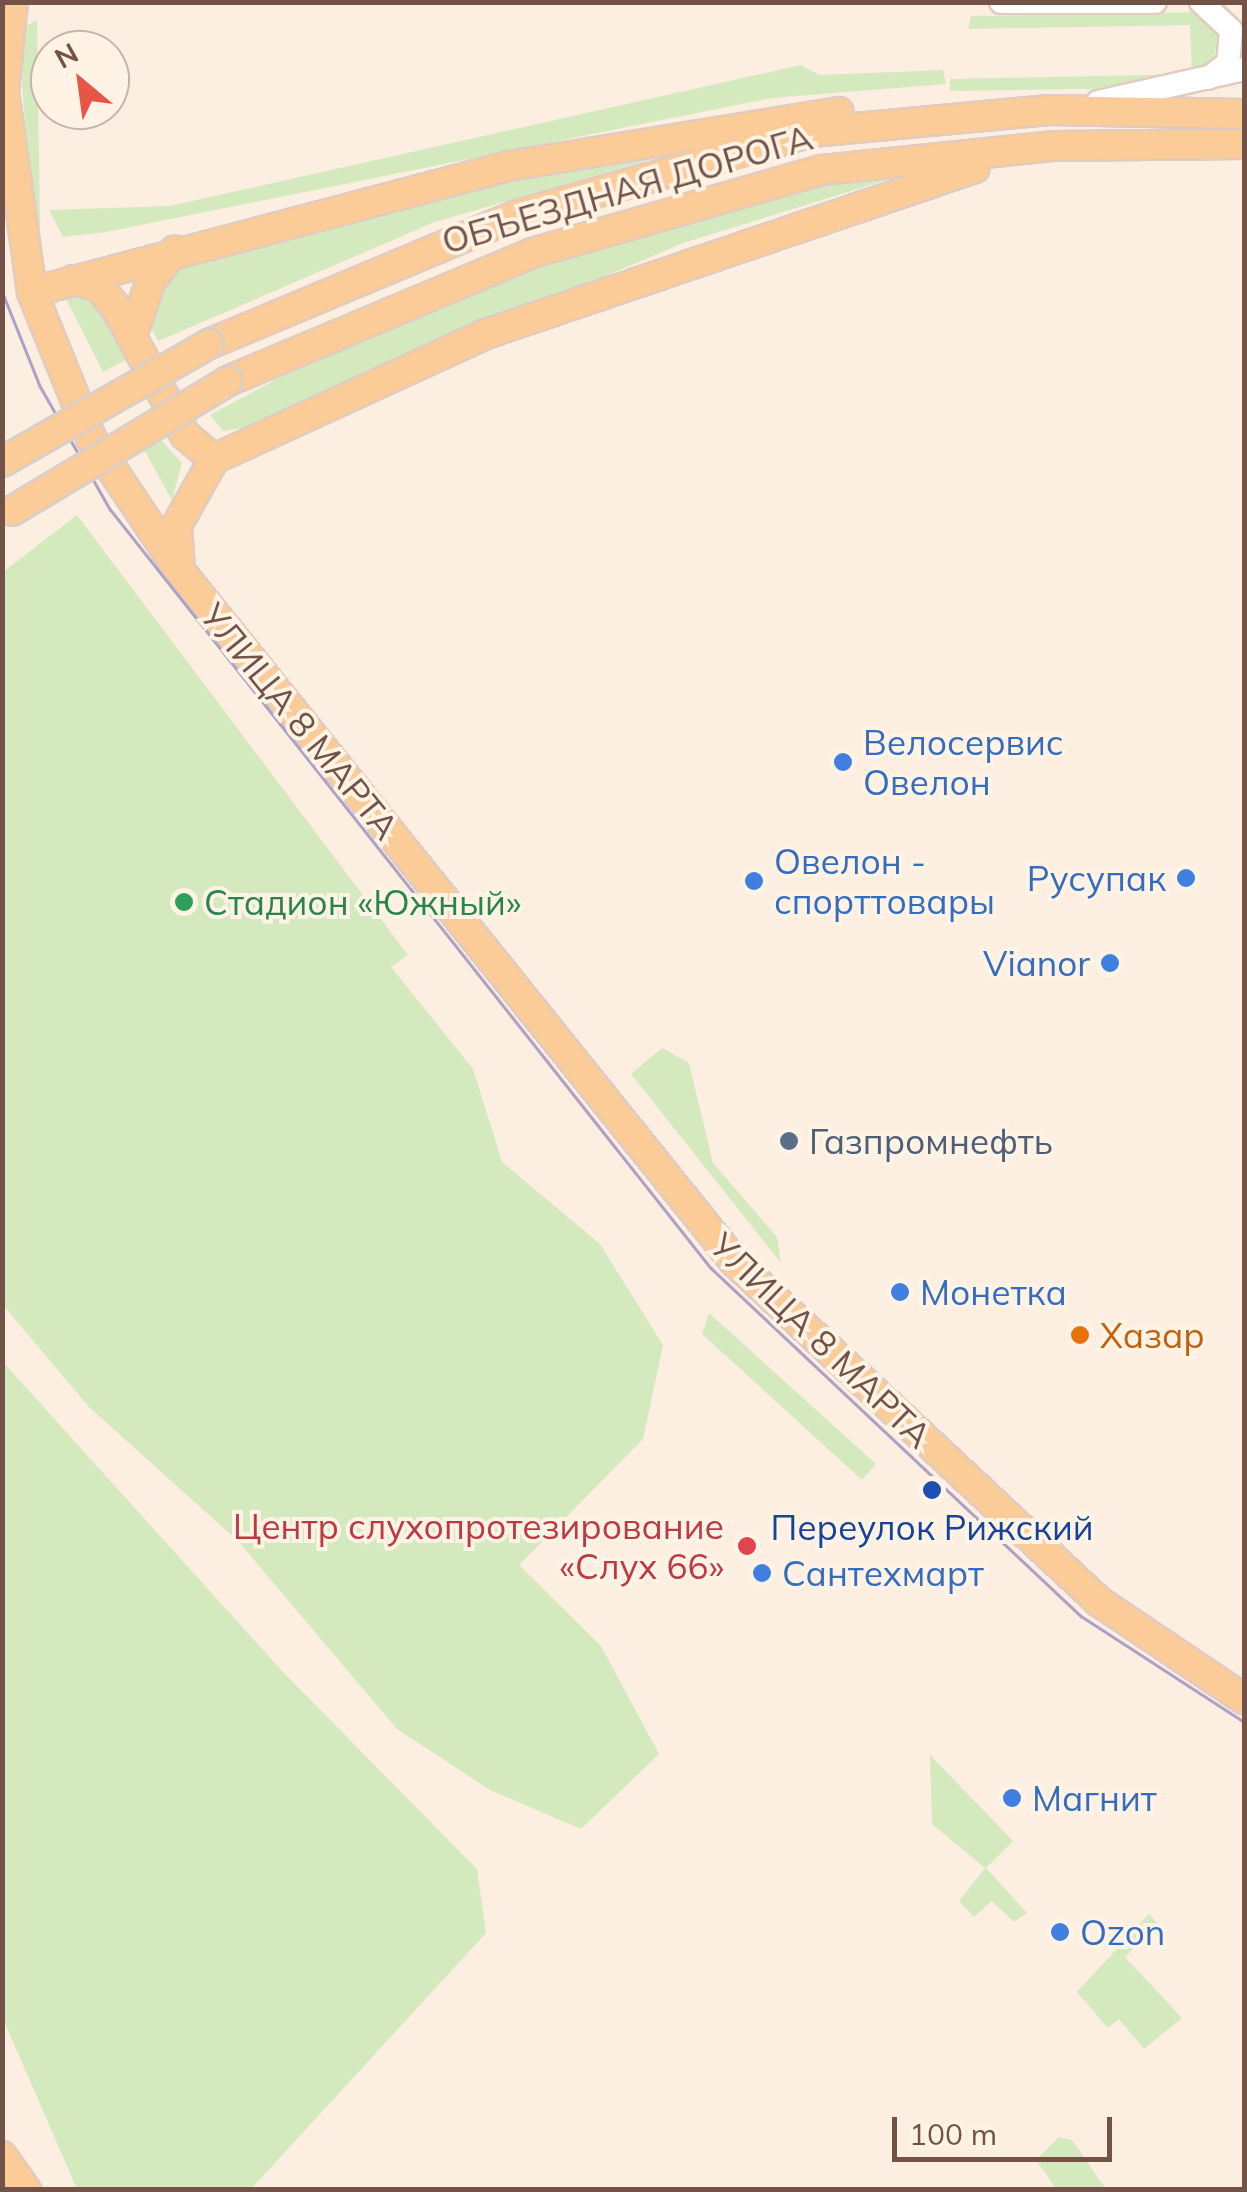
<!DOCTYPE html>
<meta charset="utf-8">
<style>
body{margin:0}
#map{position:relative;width:1247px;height:2192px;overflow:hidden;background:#fceee0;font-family:Mulish,sans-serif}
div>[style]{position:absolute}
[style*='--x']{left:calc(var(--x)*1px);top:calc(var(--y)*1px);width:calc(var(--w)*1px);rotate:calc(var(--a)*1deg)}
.green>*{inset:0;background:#d5e9bf}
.roads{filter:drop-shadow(2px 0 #e2cbbf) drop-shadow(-2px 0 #e2cbbf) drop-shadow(0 2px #e2cbbf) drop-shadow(0 -2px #e2cbbf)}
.minor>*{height:22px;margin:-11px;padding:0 11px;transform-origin:11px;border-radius:11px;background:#fff}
.major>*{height:28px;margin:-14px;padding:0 14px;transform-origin:14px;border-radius:14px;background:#fbcb98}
.tram>*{height:2.5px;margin:-1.25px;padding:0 1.25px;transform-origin:1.25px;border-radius:1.25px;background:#afa0c5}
.bridges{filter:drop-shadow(2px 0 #d8cfcc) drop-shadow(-2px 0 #d8cfcc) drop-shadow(0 2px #d8cfcc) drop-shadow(0 -2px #d8cfcc)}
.major-bridge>*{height:28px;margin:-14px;padding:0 14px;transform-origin:14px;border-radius:14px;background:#fbcb98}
.dots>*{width:28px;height:28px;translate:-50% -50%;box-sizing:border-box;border:5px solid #fff3e6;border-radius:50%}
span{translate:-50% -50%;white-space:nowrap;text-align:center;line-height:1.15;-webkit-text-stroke:8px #fff3e6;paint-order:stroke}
.street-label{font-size:35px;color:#735248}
.shop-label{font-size:35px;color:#366cbe}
.left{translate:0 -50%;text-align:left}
.right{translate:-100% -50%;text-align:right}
.leisure-label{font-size:35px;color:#27864d}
.service-label{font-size:35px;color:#4e5e75}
.food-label{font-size:35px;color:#c56008}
.health-label{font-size:35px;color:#be3a42}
.transit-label{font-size:35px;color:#164399}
.frame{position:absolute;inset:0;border:5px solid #735248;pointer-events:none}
.north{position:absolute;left:30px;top:30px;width:100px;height:100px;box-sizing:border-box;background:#fff3e6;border:2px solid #c7b3a7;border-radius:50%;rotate:331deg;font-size:28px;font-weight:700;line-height:40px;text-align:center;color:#735248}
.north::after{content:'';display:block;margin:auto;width:35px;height:45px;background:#e75645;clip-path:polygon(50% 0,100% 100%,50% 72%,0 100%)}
.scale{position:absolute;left:892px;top:2117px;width:220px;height:45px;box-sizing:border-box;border:5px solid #735248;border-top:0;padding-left:12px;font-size:30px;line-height:35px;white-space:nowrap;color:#735248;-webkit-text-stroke:8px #fff3e6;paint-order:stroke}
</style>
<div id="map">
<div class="green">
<i style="clip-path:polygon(1203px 12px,1221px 30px,1210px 69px,1148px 88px,950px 91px,950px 79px,1192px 74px,1190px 25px,968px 29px,971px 16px)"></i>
<i style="clip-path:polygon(37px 20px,40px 227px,34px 230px,21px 74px,23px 28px)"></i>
<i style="clip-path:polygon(801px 65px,819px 75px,943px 70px,946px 84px,772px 98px,106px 232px,63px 237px,49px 210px,170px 206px)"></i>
<i style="clip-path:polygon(739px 134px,435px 222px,158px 341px,150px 326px,167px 276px,184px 265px,577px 158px)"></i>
<i style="clip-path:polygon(916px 171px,683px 243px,254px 426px,223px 431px,210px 415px,366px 331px,508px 276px,788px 192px)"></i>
<i style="clip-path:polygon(95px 294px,133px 356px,103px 372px,64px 295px)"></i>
<i style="clip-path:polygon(161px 440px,182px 463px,172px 500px,144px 450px)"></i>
<i style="clip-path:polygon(77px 515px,408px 955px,391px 967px,473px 1069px,502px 1162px,600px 1244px,663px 1345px,643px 1439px,519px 1565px,601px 1646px,659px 1754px,581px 1829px,490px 1790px,397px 1729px,238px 1541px,89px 1407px,3px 1305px,3px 572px)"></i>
<i style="clip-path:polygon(662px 1048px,689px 1063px,713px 1163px,777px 1237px,781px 1263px,631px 1074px)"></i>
<i style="clip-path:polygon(709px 1313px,876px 1464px,862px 1480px,702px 1334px)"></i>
<i style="clip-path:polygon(2px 1361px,282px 1671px,477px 1869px,486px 1933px,251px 2189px,77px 2189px,3px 2019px)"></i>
<i style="clip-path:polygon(930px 1755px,1013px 1841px,986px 1868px,1027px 1913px,1014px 1922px,992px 1901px,974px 1917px,959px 1901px,985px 1868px,932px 1824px)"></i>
<i style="clip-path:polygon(1149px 1914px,1158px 1924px,1125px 1957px,1182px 2018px,1144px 2049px,1119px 2019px,1108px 2028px,1077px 1992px)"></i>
<i style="clip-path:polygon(1059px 2137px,1072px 2140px,1106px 2189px,1056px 2189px,1036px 2160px)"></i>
</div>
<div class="roads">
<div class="minor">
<i style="--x:1001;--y:2;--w:154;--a:0"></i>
<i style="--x:1201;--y:2;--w:41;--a:43"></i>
<i style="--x:1231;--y:30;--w:33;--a:95"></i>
<i style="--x:1228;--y:63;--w:25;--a:143"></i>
<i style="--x:1098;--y:102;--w:150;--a:-12.7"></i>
</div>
<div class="major">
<i style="--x:13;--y:2;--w:89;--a:95.8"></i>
<i style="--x:4;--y:91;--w:203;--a:82.1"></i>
<i style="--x:32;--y:292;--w:157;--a:68"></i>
<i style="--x:91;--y:438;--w:160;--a:56.2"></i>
<i style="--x:180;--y:571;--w:886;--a:51.23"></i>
<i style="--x:735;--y:1262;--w:497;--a:43"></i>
<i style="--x:1098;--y:1601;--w:176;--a:33.9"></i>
<i style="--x:73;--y:280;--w:26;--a:13"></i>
<i style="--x:98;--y:286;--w:26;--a:50"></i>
<i style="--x:115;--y:306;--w:147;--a:61.5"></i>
<i style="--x:185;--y:435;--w:38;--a:40"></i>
<i style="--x:32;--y:292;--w:493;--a:-14.8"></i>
<i style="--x:509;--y:166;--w:334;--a:-9.3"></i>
<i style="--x:132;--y:336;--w:59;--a:-71.3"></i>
<i style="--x:151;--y:280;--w:38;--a:-51"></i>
<i style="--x:209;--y:344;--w:337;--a:-22.7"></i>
<i style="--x:520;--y:214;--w:303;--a:-15.7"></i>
<i style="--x:812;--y:132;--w:238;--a:-5.3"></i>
<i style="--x:1049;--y:110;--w:195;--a:1.2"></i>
<i style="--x:228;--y:381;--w:330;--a:-22.8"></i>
<i style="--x:532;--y:253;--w:302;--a:-16"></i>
<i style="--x:822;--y:170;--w:234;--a:-5.9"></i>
<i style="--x:1055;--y:146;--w:189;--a:-0.6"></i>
<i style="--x:180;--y:569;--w:44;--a:-93.9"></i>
<i style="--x:177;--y:525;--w:76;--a:-60.7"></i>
<i style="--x:214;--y:459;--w:299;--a:-24.7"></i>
<i style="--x:486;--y:334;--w:516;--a:-18.75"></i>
<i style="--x:2;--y:2156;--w:42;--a:54.8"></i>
</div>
</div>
<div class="tram">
<i style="--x:2;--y:291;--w:102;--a:68.2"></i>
<i style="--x:40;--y:386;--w:142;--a:60.4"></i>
<i style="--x:110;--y:509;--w:968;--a:51.63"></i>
<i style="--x:711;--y:1268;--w:508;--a:43.24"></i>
<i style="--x:1081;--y:1616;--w:194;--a:33"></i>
</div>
<div class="bridges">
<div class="major-bridge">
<i style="--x:2;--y:462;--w:238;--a:-29.7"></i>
<i style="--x:12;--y:511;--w:252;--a:-31"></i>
</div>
</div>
<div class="dots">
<i style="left:843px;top:762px;background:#3f7fe0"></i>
<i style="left:1186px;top:878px;background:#3f7fe0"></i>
<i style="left:754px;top:881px;background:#3f7fe0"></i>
<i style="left:184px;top:902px;background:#2e9e5b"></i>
<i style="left:1110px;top:963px;background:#3f7fe0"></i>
<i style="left:789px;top:1141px;background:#5c6f8a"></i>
<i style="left:900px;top:1292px;background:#3f7fe0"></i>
<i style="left:1080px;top:1335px;background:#e8710a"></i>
<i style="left:932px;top:1490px;background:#1a4fb4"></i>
<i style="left:747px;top:1546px;background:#e0444e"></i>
<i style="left:762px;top:1573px;background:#3f7fe0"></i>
<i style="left:1012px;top:1798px;background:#3f7fe0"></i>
<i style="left:1060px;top:1932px;background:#3f7fe0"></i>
</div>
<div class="street-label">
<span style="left:627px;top:189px;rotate:-16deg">ОБЪЕЗДНАЯ ДОРОГА</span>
<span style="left:300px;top:721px;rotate:51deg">УЛИЦА 8 МАРТА</span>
<span style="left:821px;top:1340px;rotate:44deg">УЛИЦА 8 МАРТА</span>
</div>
<div class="shop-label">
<span class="left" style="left:863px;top:762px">Велосервис<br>Овелон</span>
<span class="left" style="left:774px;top:881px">Овелон -<br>спорттовары</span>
<span class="right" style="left:1166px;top:878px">Русупак</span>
<span class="right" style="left:1090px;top:963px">Vianor</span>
<span class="left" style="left:920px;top:1292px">Монетка</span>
<span class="left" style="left:782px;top:1573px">Сантехмарт</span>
<span class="left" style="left:1032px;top:1798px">Магнит</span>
<span class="left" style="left:1080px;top:1932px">Ozon</span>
</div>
<div class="leisure-label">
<span class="left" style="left:204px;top:902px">Стадион «Южный»</span>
</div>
<div class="service-label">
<span class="left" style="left:809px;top:1141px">Газпромнефть</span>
</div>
<div class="food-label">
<span class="left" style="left:1100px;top:1335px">Хазар</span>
</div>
<div class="health-label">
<span class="right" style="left:724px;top:1546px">Центр слухопротезирование<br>«Слух 66»</span>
</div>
<div class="transit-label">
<span style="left:932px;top:1527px">Переулок Рижский</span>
</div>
<div class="frame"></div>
<div class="north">N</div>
<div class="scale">100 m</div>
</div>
